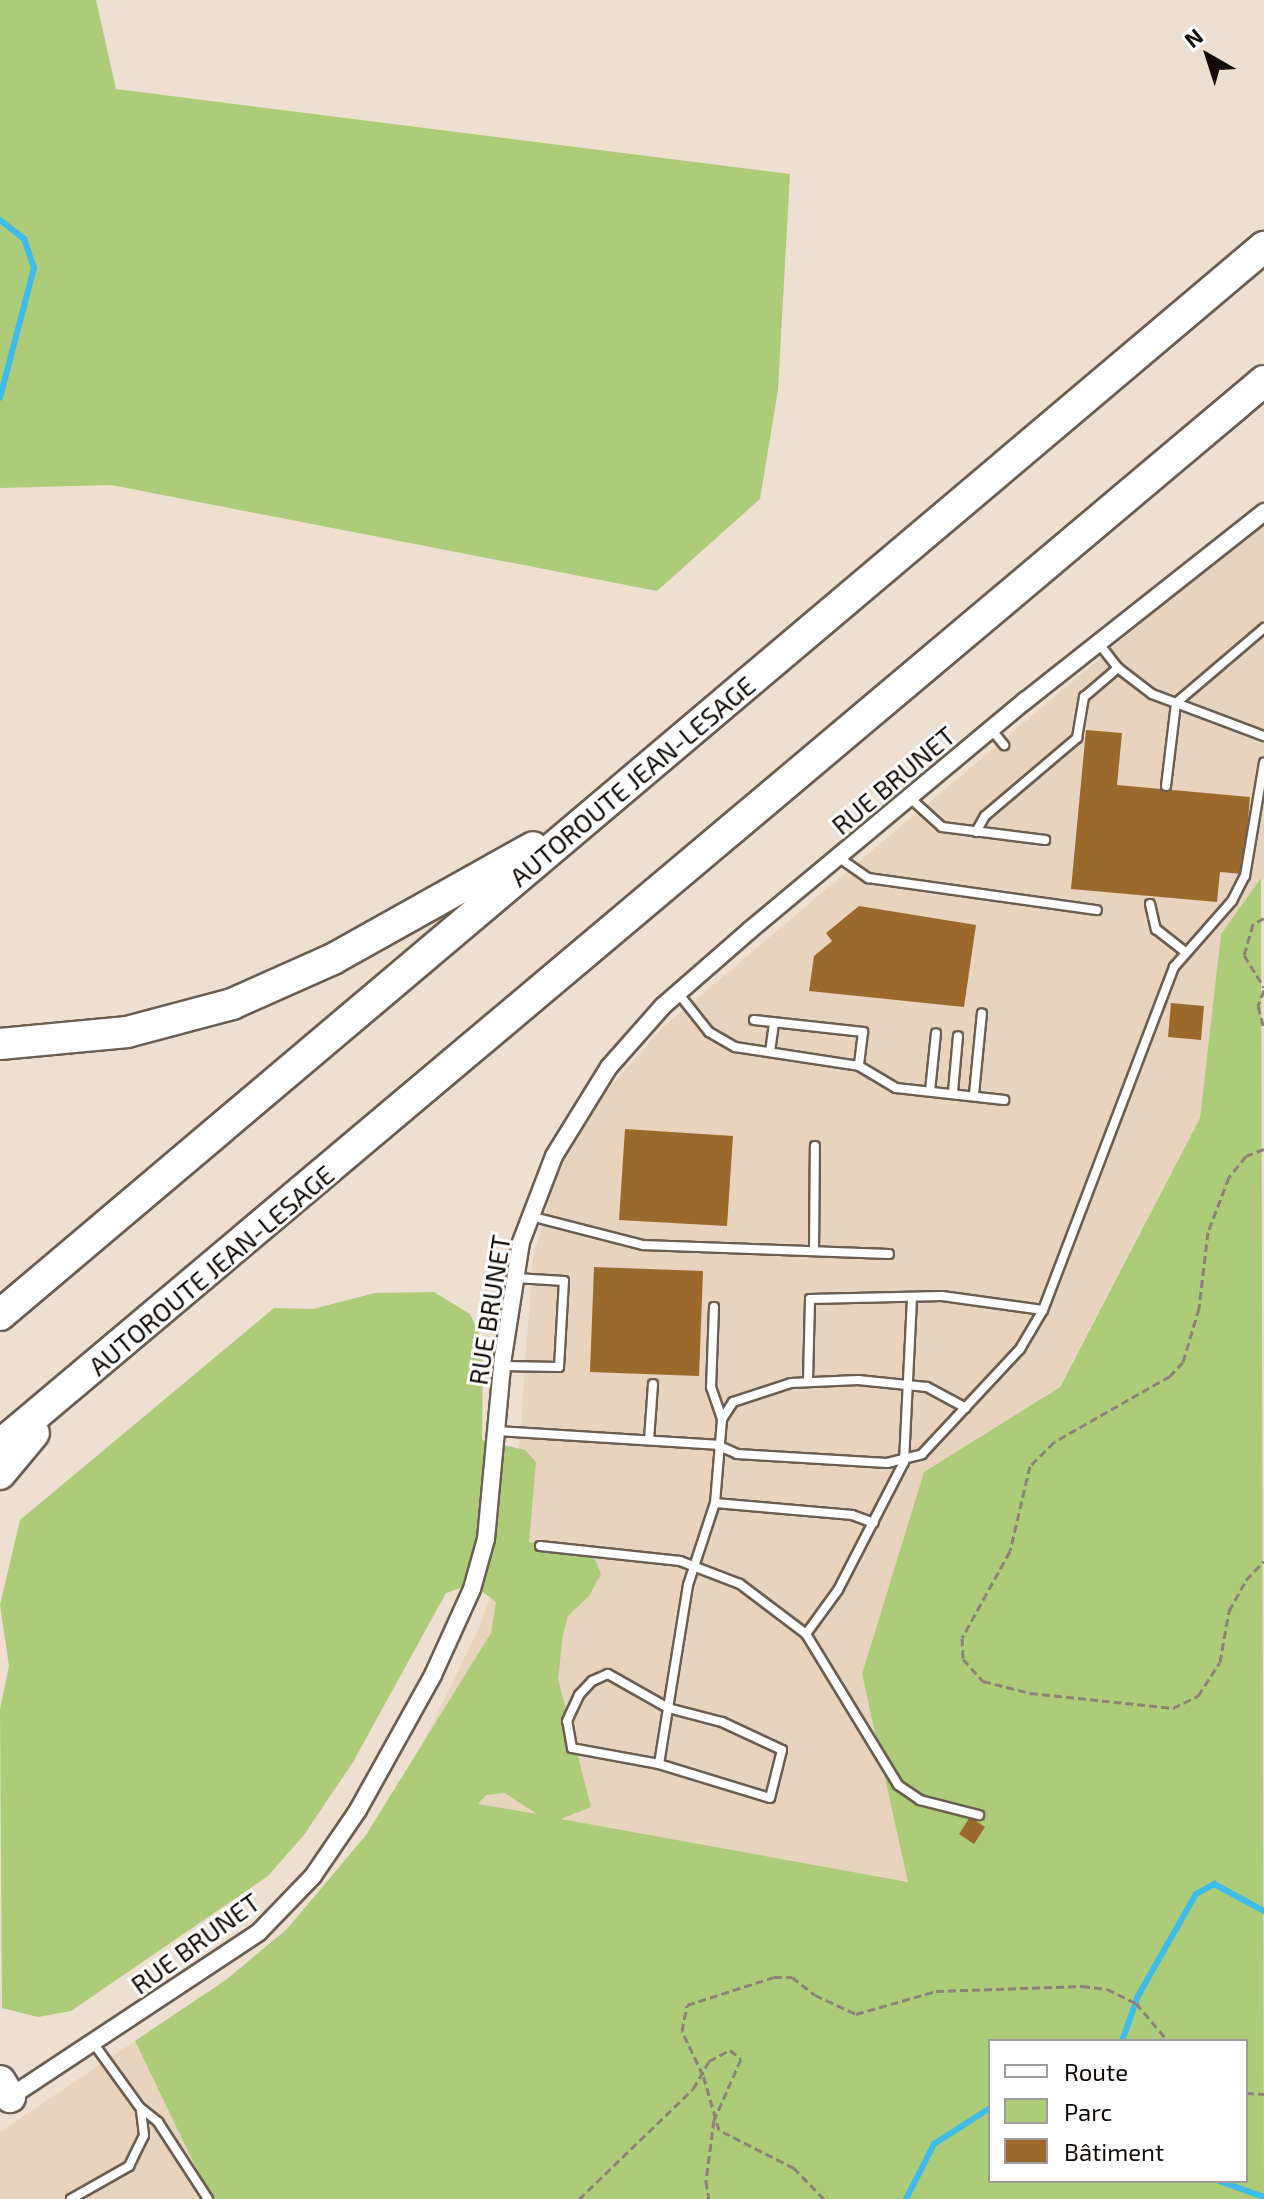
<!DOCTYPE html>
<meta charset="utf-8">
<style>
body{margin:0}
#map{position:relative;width:1264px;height:2199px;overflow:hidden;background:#eedfd0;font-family:"Exo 2",sans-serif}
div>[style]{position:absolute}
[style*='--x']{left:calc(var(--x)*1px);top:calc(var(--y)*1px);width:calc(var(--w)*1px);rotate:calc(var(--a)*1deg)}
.built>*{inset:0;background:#e7d3be}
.green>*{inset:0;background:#adcc7a}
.stream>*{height:6px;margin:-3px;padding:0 3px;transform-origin:3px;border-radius:3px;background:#3fbce9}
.building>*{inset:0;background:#9b692c}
.path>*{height:3px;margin-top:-1.5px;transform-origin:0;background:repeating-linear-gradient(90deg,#8d8278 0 8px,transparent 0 12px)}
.roads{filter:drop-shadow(2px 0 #6b5e51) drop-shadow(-2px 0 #6b5e51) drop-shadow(0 2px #6b5e51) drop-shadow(0 -2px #6b5e51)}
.service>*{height:8px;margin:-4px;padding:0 4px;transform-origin:4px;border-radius:4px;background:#fff}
.minor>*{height:16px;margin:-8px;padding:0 8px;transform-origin:8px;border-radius:8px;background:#fff}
.motorway>*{height:30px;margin:-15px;padding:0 15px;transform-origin:15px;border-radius:15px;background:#fff}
span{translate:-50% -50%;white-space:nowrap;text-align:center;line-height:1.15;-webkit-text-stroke:6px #fff;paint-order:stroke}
.street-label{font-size:26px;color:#100b07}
.legend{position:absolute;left:988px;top:2039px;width:260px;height:144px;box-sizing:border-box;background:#fff;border:2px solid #9f9d9c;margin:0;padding:10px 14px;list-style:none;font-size:24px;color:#100b07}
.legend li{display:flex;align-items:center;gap:16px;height:40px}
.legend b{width:40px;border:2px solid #9f9d9c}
.north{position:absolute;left:1168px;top:16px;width:80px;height:80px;-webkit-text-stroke:6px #fff;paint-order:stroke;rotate:321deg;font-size:22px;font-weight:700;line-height:32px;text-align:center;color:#100b07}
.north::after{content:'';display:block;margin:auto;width:28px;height:36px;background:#100b07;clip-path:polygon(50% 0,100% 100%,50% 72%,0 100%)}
</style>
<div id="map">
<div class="built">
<i style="clip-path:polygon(1264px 520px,1264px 878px,1221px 934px,1200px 1118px,1059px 1387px,924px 1472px,862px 1674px,909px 1882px,400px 1790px,479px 1628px,513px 1531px,533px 1258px,556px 1177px,599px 1100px,662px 1028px)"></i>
<i style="clip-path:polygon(135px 2041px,211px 2199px,0 2199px,0 2132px)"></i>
</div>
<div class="green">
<i style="clip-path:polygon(0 0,96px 0,116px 89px,790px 174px,778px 390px,760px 499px,657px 591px,111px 485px,0 488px)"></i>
<i style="clip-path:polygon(evenodd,1261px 878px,1264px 2199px,211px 2199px,135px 2041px,227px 1979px,287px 1929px,366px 1835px,491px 1633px,496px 1602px,472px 1584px,446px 1593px,353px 1762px,304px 1835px,268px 1876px,71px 2011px,38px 2017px,2px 2008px,0 1709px,9px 1666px,0 1605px,20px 1520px,274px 1308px,313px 1309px,375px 1293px,434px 1292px,470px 1314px,483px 1342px,482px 1440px,525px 1450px,536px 1462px,529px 1542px,594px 1556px,601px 1574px,589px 1596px,568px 1616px,563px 1634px,558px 1679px,591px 1807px,561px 1819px,908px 1882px,862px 1674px,924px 1472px,1060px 1387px,1200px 1118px,1221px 934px,1261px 878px,505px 1793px,537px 1814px,478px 1804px,486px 1795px,505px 1793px,1261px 878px,990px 2041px,1246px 2041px,1246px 2181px,990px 2181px,990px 2041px)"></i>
</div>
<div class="stream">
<i style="--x:0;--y:220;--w:31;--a:38"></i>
<i style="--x:24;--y:239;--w:31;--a:71"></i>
<i style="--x:34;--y:268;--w:134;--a:104.7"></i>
<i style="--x:1122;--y:2041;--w:48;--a:-70.4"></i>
<i style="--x:1138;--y:1996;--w:117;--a:-60.4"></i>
<i style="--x:1196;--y:1894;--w:21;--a:-29"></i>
<i style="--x:1214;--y:1884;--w:57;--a:28.4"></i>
<i style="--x:1219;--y:2181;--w:48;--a:19.6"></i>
<i style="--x:906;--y:2199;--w:62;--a:-63"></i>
<i style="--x:934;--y:2144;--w:67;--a:-32.7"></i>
</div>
<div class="building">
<i style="clip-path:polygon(1086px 730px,1122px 733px,1117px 785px,1250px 797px,1243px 874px,1220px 872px,1217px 902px,1071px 889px)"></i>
<i style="clip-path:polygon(859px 906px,976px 925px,964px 1007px,809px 991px,814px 956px,832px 941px,826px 933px)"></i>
<i style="clip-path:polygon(1171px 1003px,1204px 1006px,1201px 1040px,1168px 1037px)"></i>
<i style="clip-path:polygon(625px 1129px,733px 1136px,727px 1226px,619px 1220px)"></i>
<i style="clip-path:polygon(594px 1267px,703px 1271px,699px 1376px,590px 1372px)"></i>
<i style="clip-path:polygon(970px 1817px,985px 1827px,974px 1844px,959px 1834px)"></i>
</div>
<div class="path">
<i style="--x:1264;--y:918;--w:13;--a:151"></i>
<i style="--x:1253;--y:924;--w:32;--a:106"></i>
<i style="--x:1244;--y:955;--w:38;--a:58"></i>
<i style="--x:1264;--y:990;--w:17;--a:111"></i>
<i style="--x:1258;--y:1006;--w:24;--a:75"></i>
<i style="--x:1264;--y:1149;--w:19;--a:159"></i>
<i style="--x:1246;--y:1156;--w:27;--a:129"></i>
<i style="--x:1229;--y:1177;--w:59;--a:110.9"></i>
<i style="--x:1208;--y:1232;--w:77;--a:96.8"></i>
<i style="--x:1199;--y:1308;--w:56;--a:106.5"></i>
<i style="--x:1183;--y:1362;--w:19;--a:133"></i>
<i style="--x:1170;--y:1376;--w:133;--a:150.4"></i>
<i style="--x:1054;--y:1442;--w:34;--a:135"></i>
<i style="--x:1030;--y:1466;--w:87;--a:103.2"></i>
<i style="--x:1010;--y:1551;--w:99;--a:118.9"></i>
<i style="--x:962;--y:1638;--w:21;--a:87"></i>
<i style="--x:963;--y:1659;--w:30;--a:48"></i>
<i style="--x:983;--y:1681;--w:49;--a:14.3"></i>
<i style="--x:1030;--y:1693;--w:144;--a:6"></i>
<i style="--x:1173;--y:1708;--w:28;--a:-26"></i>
<i style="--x:1198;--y:1696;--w:40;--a:-57.1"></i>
<i style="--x:1220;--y:1662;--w:52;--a:-80"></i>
<i style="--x:1229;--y:1611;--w:35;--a:-61"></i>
<i style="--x:1246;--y:1580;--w:26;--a:-47"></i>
<i style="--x:1246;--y:2093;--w:18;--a:3"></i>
<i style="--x:579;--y:2199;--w:158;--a:-44"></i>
<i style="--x:693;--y:2089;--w:32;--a:-60"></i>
<i style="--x:709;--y:2061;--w:24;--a:-28"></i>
<i style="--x:730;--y:2050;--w:14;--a:39"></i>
<i style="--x:741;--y:2059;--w:67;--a:113.9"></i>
<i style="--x:714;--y:2120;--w:62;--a:97.5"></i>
<i style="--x:706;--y:2181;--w:18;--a:81"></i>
<i style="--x:824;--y:2199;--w:43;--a:-134.1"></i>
<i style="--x:794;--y:2168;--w:84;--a:-153.1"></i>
<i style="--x:719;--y:2130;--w:57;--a:-106.2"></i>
<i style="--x:703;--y:2075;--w:49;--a:-115.5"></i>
<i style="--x:682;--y:2031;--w:26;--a:-79"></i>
<i style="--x:687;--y:2005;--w:91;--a:-17.8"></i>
<i style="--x:774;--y:1977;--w:18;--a:0"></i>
<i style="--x:792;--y:1977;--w:29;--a:38"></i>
<i style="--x:815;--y:1995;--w:45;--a:24.9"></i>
<i style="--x:856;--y:2014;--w:83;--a:-16"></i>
<i style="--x:936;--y:1991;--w:146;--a:-2"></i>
<i style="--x:1082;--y:1986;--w:25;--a:7"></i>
<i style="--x:1107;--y:1989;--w:32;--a:26"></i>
<i style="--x:1136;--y:2003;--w:50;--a:49.9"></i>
</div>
<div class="roads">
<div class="service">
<i style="--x:1118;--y:668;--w:43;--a:37.4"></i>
<i style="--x:1152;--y:694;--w:120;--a:20.6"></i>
<i style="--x:991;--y:729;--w:21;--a:51"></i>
<i style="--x:1166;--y:786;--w:84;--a:-83.1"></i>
<i style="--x:1176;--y:703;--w:116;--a:-40.4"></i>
<i style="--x:910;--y:798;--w:43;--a:42.2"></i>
<i style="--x:942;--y:827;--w:104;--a:7.2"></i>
<i style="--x:976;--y:832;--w:18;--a:-61"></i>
<i style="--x:985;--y:816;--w:121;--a:-40.3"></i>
<i style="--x:1077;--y:738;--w:42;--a:-80.3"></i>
<i style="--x:1084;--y:697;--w:45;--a:-40.5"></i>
<i style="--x:1118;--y:668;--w:31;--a:-128"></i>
<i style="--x:838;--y:857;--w:37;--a:35"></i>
<i style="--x:868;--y:878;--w:231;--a:8"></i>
<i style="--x:1150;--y:904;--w:26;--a:77"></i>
<i style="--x:1156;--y:929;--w:37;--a:38"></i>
<i style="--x:678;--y:993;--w:50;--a:51.5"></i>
<i style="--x:709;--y:1032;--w:30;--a:30"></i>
<i style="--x:735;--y:1047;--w:125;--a:8.7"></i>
<i style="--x:859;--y:1066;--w:43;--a:30.7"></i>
<i style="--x:896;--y:1088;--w:109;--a:6.3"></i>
<i style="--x:754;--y:1020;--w:110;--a:6.3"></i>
<i style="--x:863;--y:1032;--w:34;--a:97"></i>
<i style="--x:770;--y:1052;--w:29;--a:-82"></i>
<i style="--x:930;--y:1091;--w:58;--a:-84.1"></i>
<i style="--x:953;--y:1092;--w:56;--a:-84.9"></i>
<i style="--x:974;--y:1094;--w:81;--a:-84.4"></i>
<i style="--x:530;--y:1216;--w:117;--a:14.4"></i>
<i style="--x:643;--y:1245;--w:246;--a:2.1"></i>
<i style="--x:814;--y:1251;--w:105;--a:-89.5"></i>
<i style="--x:714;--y:1307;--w:80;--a:92.1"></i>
<i style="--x:711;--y:1387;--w:34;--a:71"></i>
<i style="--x:502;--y:1366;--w:57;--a:1"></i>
<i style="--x:559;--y:1367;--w:86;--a:-86.7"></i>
<i style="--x:564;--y:1281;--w:48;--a:-176.4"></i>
<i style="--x:808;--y:1381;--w:82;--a:-88.6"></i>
<i style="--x:810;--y:1299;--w:132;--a:-1.3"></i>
<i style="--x:942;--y:1296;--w:102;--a:7.9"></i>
<i style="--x:497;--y:1431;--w:220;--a:3.6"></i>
<i style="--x:717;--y:1445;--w:22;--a:24"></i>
<i style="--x:737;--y:1454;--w:150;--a:3.4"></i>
<i style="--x:887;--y:1463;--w:36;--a:-14"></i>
<i style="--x:922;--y:1454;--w:144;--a:-47"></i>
<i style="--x:1020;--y:1349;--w:45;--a:-59.5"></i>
<i style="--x:1043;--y:1310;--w:367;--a:-69.1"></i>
<i style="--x:1174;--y:967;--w:88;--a:-48.7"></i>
<i style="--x:1232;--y:901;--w:28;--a:-63"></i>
<i style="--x:1245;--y:876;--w:115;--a:-80.5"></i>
<i style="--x:649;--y:1440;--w:56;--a:-85.9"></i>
<i style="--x:715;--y:1503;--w:138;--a:5"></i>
<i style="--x:852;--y:1515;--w:23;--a:20"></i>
<i style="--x:540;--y:1546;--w:141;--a:6.1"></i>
<i style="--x:680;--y:1561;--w:64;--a:21"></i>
<i style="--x:740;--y:1584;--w:83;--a:37.1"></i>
<i style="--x:806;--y:1634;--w:177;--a:58.6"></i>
<i style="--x:898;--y:1785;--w:27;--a:34"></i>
<i style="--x:920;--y:1800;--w:61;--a:14.3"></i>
<i style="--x:806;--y:1634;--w:54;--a:-54"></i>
<i style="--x:838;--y:1590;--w:144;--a:-62.7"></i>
<i style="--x:904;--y:1462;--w:163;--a:-87.2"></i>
<i style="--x:608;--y:1674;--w:69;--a:29.5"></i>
<i style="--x:668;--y:1708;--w:56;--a:14.5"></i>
<i style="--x:722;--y:1722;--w:66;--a:25"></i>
<i style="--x:782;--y:1750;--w:49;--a:104"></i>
<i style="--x:770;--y:1798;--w:116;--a:-163"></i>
<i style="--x:659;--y:1764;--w:88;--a:-169.6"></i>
<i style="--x:572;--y:1748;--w:27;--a:-100"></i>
<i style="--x:567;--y:1721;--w:29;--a:-65"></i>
<i style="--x:579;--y:1695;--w:19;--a:-47"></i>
<i style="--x:592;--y:1681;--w:17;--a:-24"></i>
<i style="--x:659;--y:1764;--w:181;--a:-80.8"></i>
<i style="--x:688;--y:1585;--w:86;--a:-71.8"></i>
<i style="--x:715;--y:1503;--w:84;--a:-85.2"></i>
<i style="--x:722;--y:1419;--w:20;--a:-57"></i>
<i style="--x:733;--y:1402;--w:61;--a:-18.1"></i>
<i style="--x:791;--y:1383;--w:67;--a:-2.6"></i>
<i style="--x:858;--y:1380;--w:69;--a:5.8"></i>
<i style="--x:927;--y:1387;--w:44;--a:28.3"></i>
<i style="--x:142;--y:2109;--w:21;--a:39"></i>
<i style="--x:158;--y:2122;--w:92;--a:57"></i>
<i style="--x:71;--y:2199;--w:67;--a:-29.6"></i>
<i style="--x:129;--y:2166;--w:34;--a:-64"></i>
<i style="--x:144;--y:2135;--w:26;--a:-97"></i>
<i style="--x:141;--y:2109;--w:80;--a:-125.9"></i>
</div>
<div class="minor">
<i style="--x:10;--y:2097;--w:299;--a:-33.5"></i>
<i style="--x:259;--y:1932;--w:78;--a:-46"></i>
<i style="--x:313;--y:1876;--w:80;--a:-55.7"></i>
<i style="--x:358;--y:1810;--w:154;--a:-60.9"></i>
<i style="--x:433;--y:1675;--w:94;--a:-65.6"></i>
<i style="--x:472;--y:1589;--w:52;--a:-74.4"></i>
<i style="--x:486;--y:1539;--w:183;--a:-84.7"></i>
<i style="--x:503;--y:1357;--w:116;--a:-81.1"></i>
<i style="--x:521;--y:1242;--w:92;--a:-69"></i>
<i style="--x:554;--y:1156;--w:105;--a:-58.3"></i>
<i style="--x:609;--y:1067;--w:81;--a:-48.5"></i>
<i style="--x:663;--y:1006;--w:116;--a:-41.1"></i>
<i style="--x:750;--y:930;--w:358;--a:-39.8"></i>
<i style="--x:1025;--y:701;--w:305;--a:-38.3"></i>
</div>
<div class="motorway">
<i style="--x:0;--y:1044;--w:128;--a:-5.4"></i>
<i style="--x:127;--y:1032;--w:109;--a:-14.9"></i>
<i style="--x:232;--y:1004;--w:111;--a:-24"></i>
<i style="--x:333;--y:959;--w:229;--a:-29.2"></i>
<i style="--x:0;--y:1315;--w:1655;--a:-40.2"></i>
<i style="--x:0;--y:1445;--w:1652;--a:-40.09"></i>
<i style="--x:0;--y:1474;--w:53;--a:-50.3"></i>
<i style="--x:0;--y:2081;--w:19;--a:58"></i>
</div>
</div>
<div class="street-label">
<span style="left:893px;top:780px;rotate:-40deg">RUE BRUNET</span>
<span style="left:632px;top:781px;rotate:-40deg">AUTOROUTE JEAN-LESAGE</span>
<span style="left:211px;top:1270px;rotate:-40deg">AUTOROUTE JEAN-LESAGE</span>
<span style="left:489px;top:1310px;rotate:-81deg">RUE BRUNET</span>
<span style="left:195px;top:1943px;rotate:-36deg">RUE BRUNET</span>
</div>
<ul class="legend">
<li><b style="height:10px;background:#fff"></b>Route</li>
<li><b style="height:22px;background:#adcc7a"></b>Parc</li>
<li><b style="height:22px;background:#9b692c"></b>Bâtiment</li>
</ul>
<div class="north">N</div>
</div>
